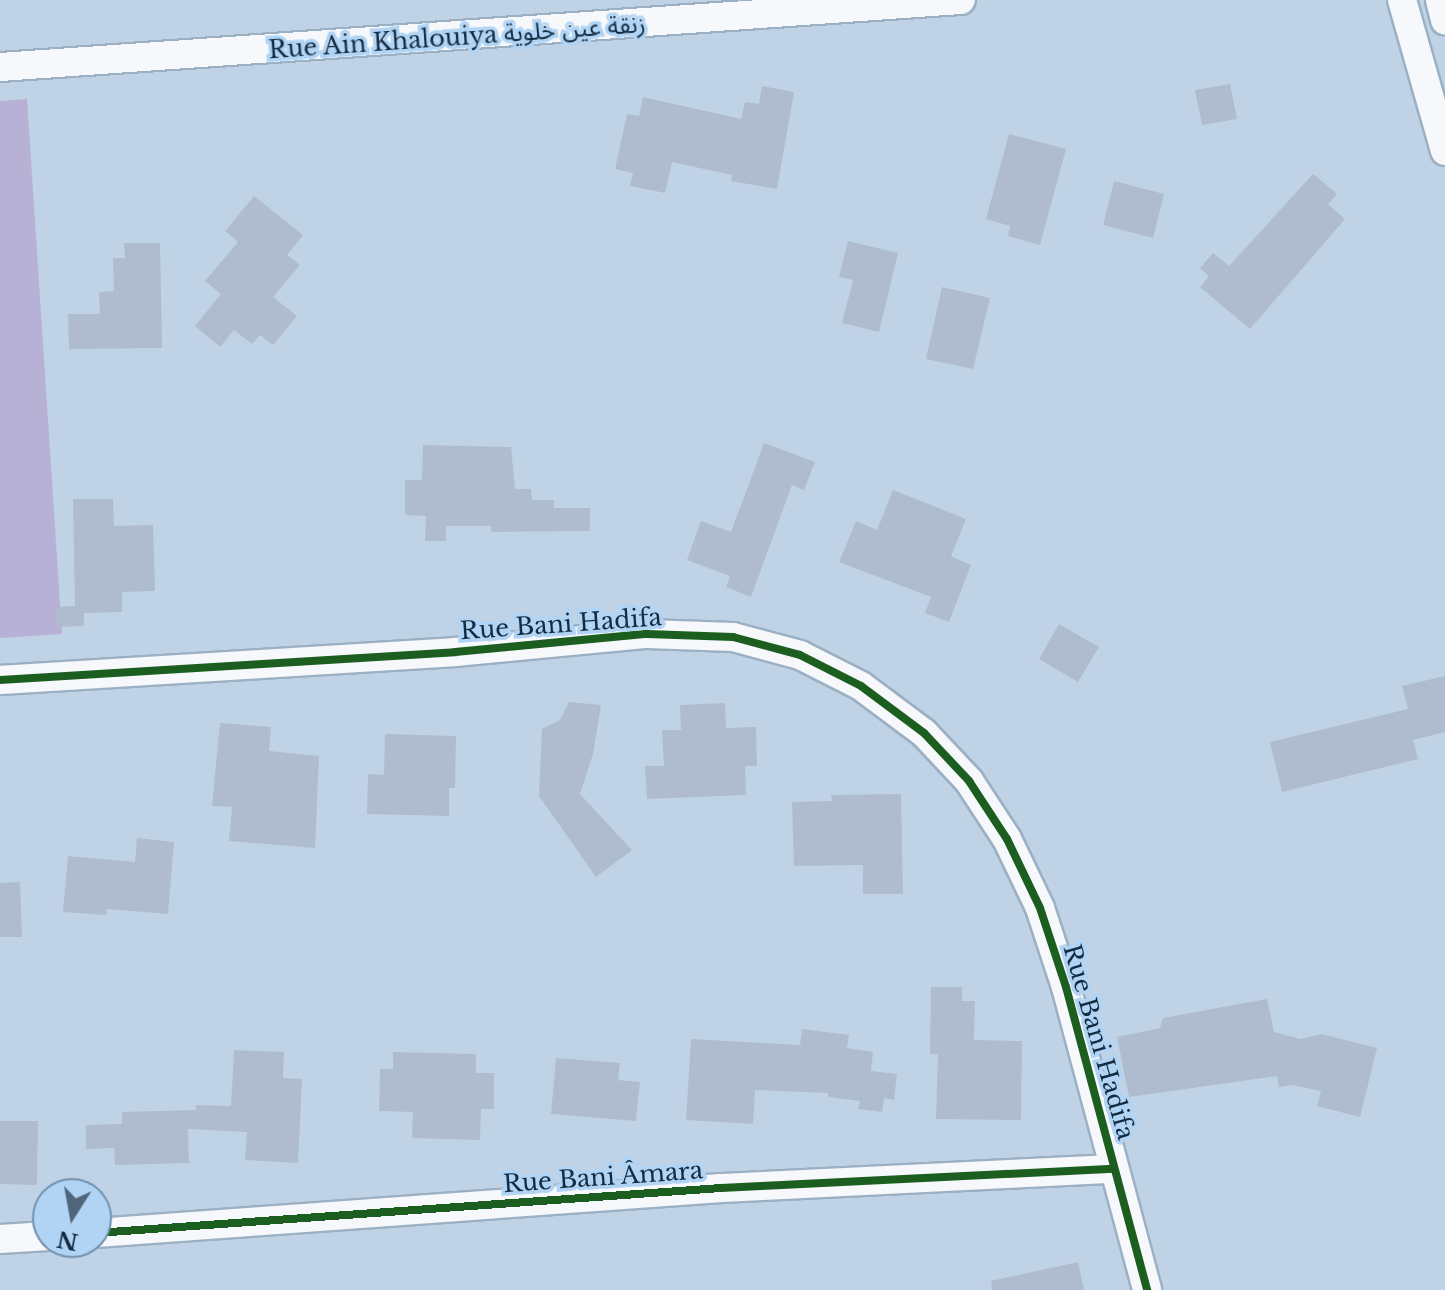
<!DOCTYPE html>
<meta charset="utf-8">
<style>
body{margin:0}
#map{position:relative;width:1445px;height:1290px;overflow:hidden;background:#c0d3e6;font-family:"Libre Baskerville","Noto Sans Arabic",serif}
div>[style]{position:absolute}
[style*='--x']{left:calc(var(--x)*1px);top:calc(var(--y)*1px);width:calc(var(--w)*1px);rotate:calc(var(--a)*1deg)}
.green>*{inset:0;background:#b7b1d6}
.building>*{inset:0;background:#afbcd0}
.roads{filter:drop-shadow(2px 0 #9cb0c4) drop-shadow(-2px 0 #9cb0c4) drop-shadow(0 2px #9cb0c4) drop-shadow(0 -2px #9cb0c4)}
.minor>*{height:28px;margin:-14px;padding:0 14px;transform-origin:14px;border-radius:14px;background:#f6f8fb}
.cycleway>*{height:8px;margin:-4px;padding:0 4px;transform-origin:4px;border-radius:4px;background:#1b5e20}
span{translate:-50% -50%;white-space:nowrap;text-align:center;line-height:1.15;-webkit-text-stroke:7px #b1d4f5;paint-order:stroke}
.street-label{font-size:24px;color:#142c42}
.north{position:absolute;left:32px;top:1178px;width:80px;height:80px;box-sizing:border-box;background:#b1d4f5;border:2px solid #7291ad;border-radius:50%;rotate:191deg;font-size:22px;font-weight:700;line-height:32px;text-align:center;color:#142c42}
.north::after{content:'';display:block;margin:auto;width:28px;height:36px;background:#50667b;clip-path:polygon(50% 0,100% 100%,50% 72%,0 100%)}
</style>
<div id="map">
<div class="green">
<i style="clip-path:polygon(27px 99px,62px 634px,0 638px,0 101px)"></i>
</div>
<div class="building">
<i style="clip-path:polygon(1230px 84px,1237px 119px,1202px 125px,1195px 90px)"></i>
<i style="clip-path:polygon(762px 86px,794px 92px,777px 189px,731px 181px,732px 175px,672px 162px,665px 193px,630px 186px,633px 173px,615px 169px,627px 114px,639px 116px,643px 97px,741px 119px,745px 102px,759px 104px)"></i>
<i style="clip-path:polygon(1009px 134px,1066px 149px,1040px 245px,1008px 236px,1010px 226px,986px 219px)"></i>
<i style="clip-path:polygon(1313px 174px,1337px 194px,1328px 204px,1345px 219px,1250px 329px,1200px 287px,1209px 276px,1200px 268px,1213px 253px,1229px 266px)"></i>
<i style="clip-path:polygon(1114px 181px,1164px 194px,1153px 238px,1103px 225px)"></i>
<i style="clip-path:polygon(254px 196px,303px 235px,287px 255px,300px 265px,273px 297px,297px 316px,273px 345px,260px 335px,252px 344px,234px 330px,220px 347px,195px 326px,221px 294px,205px 281px,238px 242px,225px 231px)"></i>
<i style="clip-path:polygon(848px 241px,898px 253px,879px 332px,842px 323px,853px 280px,839px 277px)"></i>
<i style="clip-path:polygon(124px 243px,160px 243px,162px 348px,69px 349px,68px 314px,100px 314px,99px 292px,114px 291px,113px 258px,125px 258px)"></i>
<i style="clip-path:polygon(942px 287px,990px 298px,973px 369px,926px 359px)"></i>
<i style="clip-path:polygon(764px 443px,815px 462px,804px 490px,792px 485px,751px 597px,726px 587px,730px 576px,687px 560px,701px 521px,731px 532px)"></i>
<i style="clip-path:polygon(423px 445px,511px 447px,515px 489px,531px 489px,532px 500px,554px 500px,554px 508px,590px 508px,590px 531px,491px 532px,491px 526px,446px 526px,446px 541px,425px 541px,426px 516px,405px 515px,405px 480px,422px 480px)"></i>
<i style="clip-path:polygon(893px 490px,966px 519px,951px 556px,971px 565px,949px 622px,925px 613px,931px 597px,839px 562px,856px 521px,877px 530px)"></i>
<i style="clip-path:polygon(73px 499px,113px 499px,114px 526px,153px 525px,155px 591px,122px 592px,122px 612px,84px 613px,84px 626px,57px 627px,57px 607px,75px 606px)"></i>
<i style="clip-path:polygon(1059px 624px,1099px 647px,1078px 682px,1039px 659px)"></i>
<i style="clip-path:polygon(1445px 676px,1445px 732px,1413px 740px,1418px 759px,1282px 792px,1270px 742px,1408px 709px,1402px 686px)"></i>
<i style="clip-path:polygon(569px 702px,601px 705px,593px 754px,580px 794px,632px 850px,596px 877px,539px 796px,542px 729px,560px 720px)"></i>
<i style="clip-path:polygon(725px 703px,726px 728px,756px 727px,757px 766px,745px 766px,746px 795px,647px 799px,645px 766px,664px 766px,662px 730px,681px 730px,680px 705px)"></i>
<i style="clip-path:polygon(220px 723px,271px 727px,269px 751px,319px 756px,315px 848px,229px 841px,232px 807px,212px 806px)"></i>
<i style="clip-path:polygon(385px 734px,456px 736px,455px 788px,449px 788px,449px 816px,367px 814px,368px 774px,384px 775px)"></i>
<i style="clip-path:polygon(901px 794px,903px 894px,863px 894px,863px 865px,794px 866px,792px 802px,832px 801px,831px 795px)"></i>
<i style="clip-path:polygon(137px 838px,174px 842px,168px 914px,107px 909px,106px 915px,63px 912px,68px 856px,135px 862px)"></i>
<i style="clip-path:polygon(20px 882px,22px 937px,0 937px,0 883px)"></i>
<i style="clip-path:polygon(931px 987px,962px 987px,962px 1001px,975px 1001px,974px 1040px,1022px 1041px,1021px 1120px,936px 1119px,938px 1054px,930px 1054px)"></i>
<i style="clip-path:polygon(1267px 999px,1274px 1032px,1301px 1039px,1322px 1034px,1377px 1048px,1360px 1117px,1317px 1106px,1321px 1091px,1293px 1085px,1279px 1087px,1277px 1076px,1129px 1097px,1117px 1037px,1160px 1028px,1163px 1018px)"></i>
<i style="clip-path:polygon(802px 1029px,849px 1035px,847px 1048px,873px 1052px,871px 1071px,897px 1074px,894px 1100px,884px 1098px,882px 1112px,858px 1109px,860px 1101px,828px 1097px,828px 1093px,755px 1090px,753px 1124px,686px 1120px,691px 1039px,800px 1045px)"></i>
<i style="clip-path:polygon(234px 1050px,284px 1052px,283px 1078px,302px 1079px,298px 1163px,245px 1160px,247px 1132px,188px 1129px,189px 1163px,115px 1165px,114px 1148px,86px 1149px,86px 1125px,122px 1124px,122px 1112px,196px 1110px,196px 1105px,231px 1106px)"></i>
<i style="clip-path:polygon(393px 1052px,476px 1054px,476px 1073px,494px 1073px,494px 1109px,481px 1109px,480px 1140px,412px 1138px,413px 1112px,379px 1111px,380px 1069px,393px 1069px)"></i>
<i style="clip-path:polygon(556px 1058px,620px 1063px,618px 1080px,640px 1082px,636px 1121px,551px 1114px)"></i>
<i style="clip-path:polygon(0 1121px,38px 1121px,37px 1185px,0 1184px)"></i>
<i style="clip-path:polygon(1078px 1262px,1084px 1290px,992px 1290px,991px 1281px)"></i>
</div>
<div class="roads">
<div class="minor">
<i style="--x:1402;--y:0;--w:157;--a:74.1"></i>
<i style="--x:1440;--y:0;--w:21;--a:76"></i>
<i style="--x:0;--y:67;--w:963;--a:-3.99"></i>
<i style="--x:0;--y:680;--w:456;--a:-3.5"></i>
<i style="--x:455;--y:652;--w:193;--a:-5.4"></i>
<i style="--x:647;--y:634;--w:86;--a:2"></i>
<i style="--x:733;--y:637;--w:69;--a:15"></i>
<i style="--x:800;--y:655;--w:68;--a:26.9"></i>
<i style="--x:861;--y:686;--w:79;--a:36.7"></i>
<i style="--x:924;--y:733;--w:66;--a:46.8"></i>
<i style="--x:969;--y:781;--w:69;--a:56.8"></i>
<i style="--x:1007;--y:839;--w:76;--a:64.4"></i>
<i style="--x:1040;--y:908;--w:83;--a:71.8"></i>
<i style="--x:1066;--y:987;--w:314;--a:75"></i>
<i style="--x:96;--y:1233;--w:627;--a:-4.12"></i>
<i style="--x:721;--y:1188;--w:393;--a:-2.8"></i>
<i style="--x:0;--y:1239;--w:48;--a:-3.6"></i>
</div>
</div>
<div class="cycleway">
<i style="--x:0;--y:680;--w:456;--a:-3.5"></i>
<i style="--x:455;--y:652;--w:193;--a:-5.4"></i>
<i style="--x:647;--y:634;--w:86;--a:2"></i>
<i style="--x:733;--y:637;--w:69;--a:15"></i>
<i style="--x:800;--y:655;--w:68;--a:26.9"></i>
<i style="--x:861;--y:686;--w:79;--a:36.7"></i>
<i style="--x:924;--y:733;--w:66;--a:46.8"></i>
<i style="--x:969;--y:781;--w:69;--a:56.8"></i>
<i style="--x:1007;--y:839;--w:76;--a:64.4"></i>
<i style="--x:1040;--y:908;--w:83;--a:71.8"></i>
<i style="--x:1066;--y:987;--w:314;--a:75"></i>
<i style="--x:96;--y:1233;--w:627;--a:-4.12"></i>
<i style="--x:721;--y:1188;--w:393;--a:-2.8"></i>
</div>
<div class="street-label">
<span style="left:457px;top:37px;rotate:-4deg">Rue Ain Khalouiya زنقة عين خلوية</span>
<span style="left:561px;top:624px;rotate:-4deg">Rue Bani Hadifa</span>
<span style="left:1099px;top:1042px;rotate:74deg">Rue Bani Hadifa</span>
<span style="left:603px;top:1177px;rotate:-4deg">Rue Bani Âmara</span>
</div>
<div class="north">N</div>
</div>
